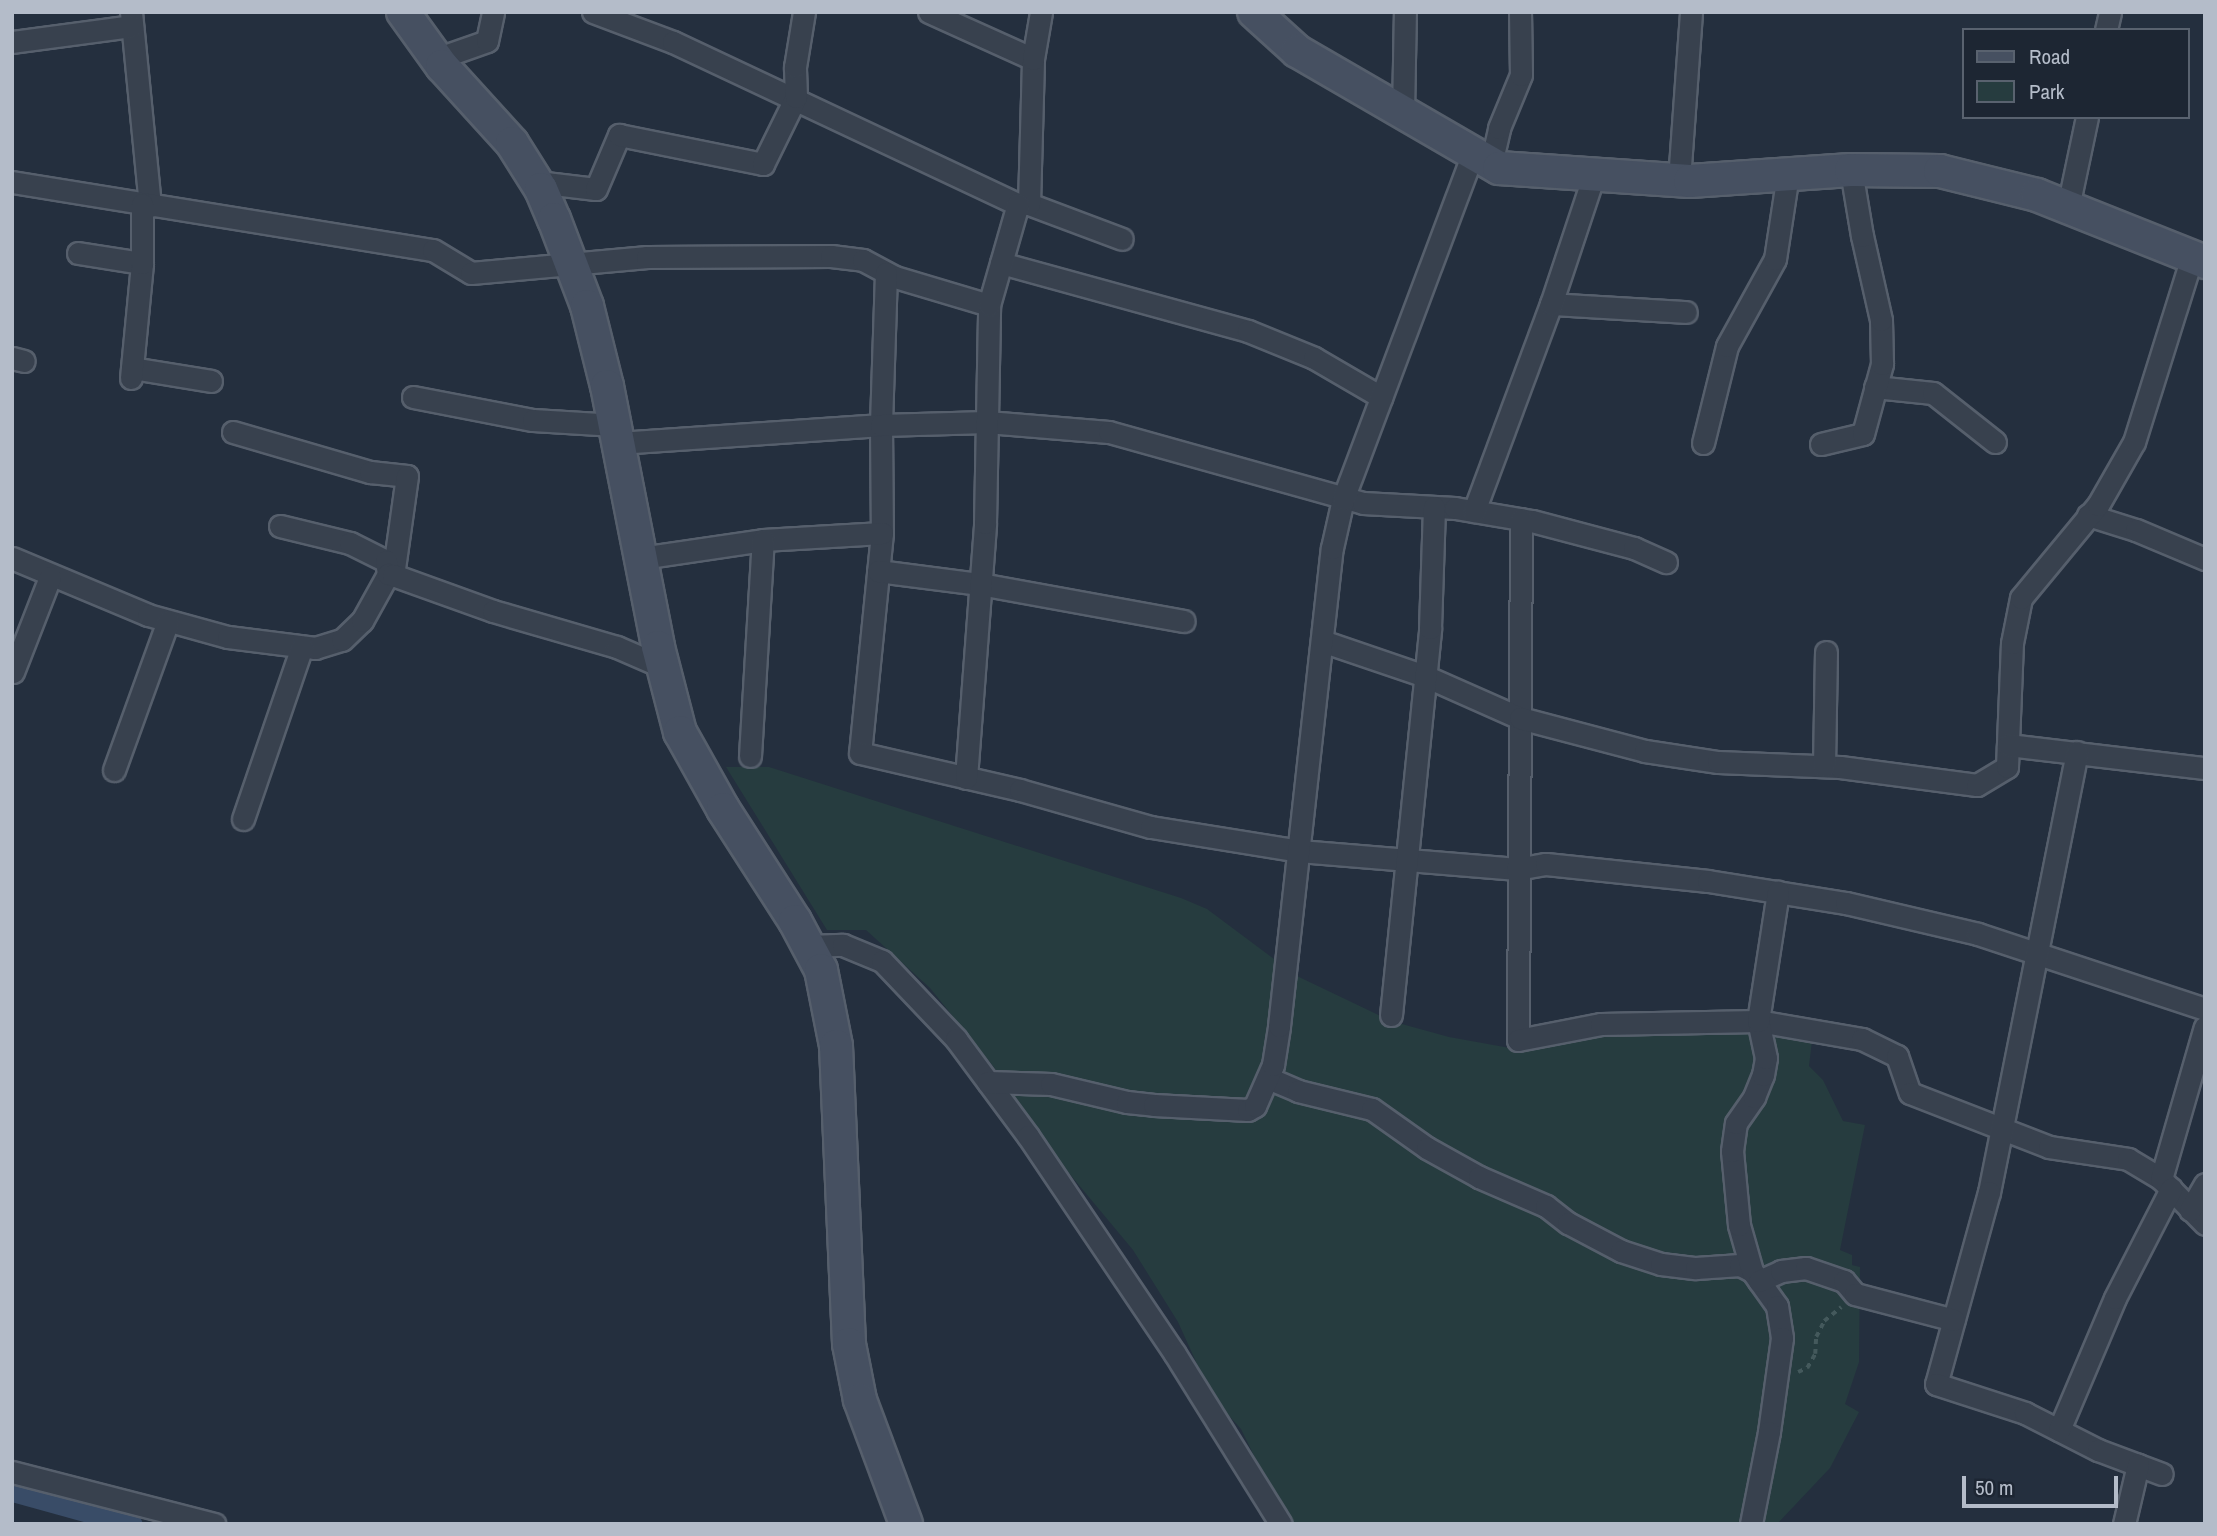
<!DOCTYPE html>
<style>
body{margin:0}
#map{position:relative;width:2217px;height:1536px;overflow:hidden;background:#242f3e;font-family:"Archivo Narrow",sans-serif}
div>[style]{position:absolute}
[style*='--x']{left:calc(var(--x)*1px);top:calc(var(--y)*1px);width:calc(var(--w)*1px);rotate:calc(var(--a)*1deg)}
.green>*{inset:0;background:#263c3f}
.canal>*{height:21px;margin:-10.5px;padding:0 10.5px;transform-origin:10.5px;border-radius:10.5px;background:#394c67}
.path>*{height:3.5px;margin-top:-1.75px;transform-origin:0;background:repeating-linear-gradient(90deg,#44595c 0 5px,transparent 0 10px)}
.roads{filter:drop-shadow(2px 0 #565f6c) drop-shadow(-2px 0 #565f6c) drop-shadow(0 2px #565f6c) drop-shadow(0 -2px #565f6c)}
.street>*{height:21px;margin:-10.5px;padding:0 10.5px;transform-origin:10.5px;border-radius:10.5px;background:#38414e}
.secondary>*{height:32px;margin:-16px;padding:0 16px;transform-origin:16px;border-radius:16px;background:#465061}
span{translate:-50% -50%;white-space:nowrap;text-align:center;line-height:1.15;-webkit-text-stroke:5px #1d2633;paint-order:stroke}
.frame{position:absolute;inset:0;border:14px solid #b4bcc9;pointer-events:none}
.legend{position:absolute;left:1962px;top:28px;width:228px;height:91px;box-sizing:border-box;background:#1d2633;border:2px solid #59626f;margin:0;padding:9px 12px;list-style:none;font-size:21px;color:#b4bcc9}
.legend li{display:flex;align-items:center;gap:14px;height:35px}
.legend b{width:35px;border:2px solid #59626f}
.scale{position:absolute;left:1962px;top:1476px;width:156px;height:32px;box-sizing:border-box;border:4px solid #b4bcc9;border-top:0;padding-left:9px;font-size:21px;line-height:24px;white-space:nowrap;color:#b4bcc9;-webkit-text-stroke:5px #1d2633;paint-order:stroke}
</style>
<div id="map">
<div class="green">
<i style="clip-path:polygon(726px 767px,769px 767px,1181px 898px,1207px 909px,1297px 976px,1391px 1021px,1449px 1037px,1510px 1048px,1571px 1034px,1748px 1026px,1812px 1041px,1809px 1066px,1823px 1080px,1843px 1121px,1865px 1125px,1840px 1250px,1852px 1255px,1852px 1265px,1860px 1267px,1859px 1362px,1845px 1404px,1859px 1412px,1830px 1468px,1777px 1524px,1294px 1524px,1277px 1503px,1241px 1429px,1212px 1397px,1178px 1322px,1133px 1250px,1063px 1166px,993px 1066px,930px 988px,866px 930px,827px 930px)"></i>
</div>
<div class="canal">
<i style="--x:12;--y:1491;--w:124;--a:15.4"></i>
</div>
<div class="path">
<i style="--x:1798;--y:1372;--w:10;--a:-24"></i>
<i style="--x:1807;--y:1368;--w:16;--a:-60"></i>
<i style="--x:1815;--y:1354;--w:17;--a:-87"></i>
<i style="--x:1816;--y:1337;--w:18;--a:-63"></i>
<i style="--x:1824;--y:1321;--w:22;--a:-39"></i>
</div>
<div class="roads">
<div class="street">
<i style="--x:131;--y:12;--w:195;--a:84.4"></i>
<i style="--x:593;--y:12;--w:85;--a:20.6"></i>
<i style="--x:673;--y:42;--w:381;--a:25.2"></i>
<i style="--x:1018;--y:204;--w:11;--a:0"></i>
<i style="--x:1029;--y:204;--w:99;--a:20.6"></i>
<i style="--x:929;--y:12;--w:114;--a:24.3"></i>
<i style="--x:2106;--y:30;--w:18;--a:-77"></i>
<i style="--x:12;--y:42;--w:121;--a:-7.6"></i>
<i style="--x:436;--y:59;--w:54;--a:-19.4"></i>
<i style="--x:487;--y:41;--w:30;--a:-78"></i>
<i style="--x:1403;--y:113;--w:101;--a:-88.9"></i>
<i style="--x:1491;--y:164;--w:37;--a:-77"></i>
<i style="--x:1499;--y:128;--w:57;--a:-67.5"></i>
<i style="--x:1521;--y:75;--w:63;--a:-90.9"></i>
<i style="--x:1679;--y:180;--w:168;--a:-85.9"></i>
<i style="--x:12;--y:182;--w:426;--a:9.2"></i>
<i style="--x:433;--y:250;--w:44;--a:31.2"></i>
<i style="--x:471;--y:273;--w:177;--a:-5.2"></i>
<i style="--x:647;--y:257;--w:184;--a:-0.3"></i>
<i style="--x:831;--y:256;--w:32;--a:7"></i>
<i style="--x:863;--y:260;--w:36;--a:28"></i>
<i style="--x:895;--y:277;--w:98;--a:16.6"></i>
<i style="--x:537;--y:182;--w:59;--a:6.8"></i>
<i style="--x:596;--y:189;--w:59;--a:-66.9"></i>
<i style="--x:619;--y:135;--w:147;--a:11.4"></i>
<i style="--x:763;--y:164;--w:75;--a:-63.8"></i>
<i style="--x:796;--y:97;--w:30;--a:-92"></i>
<i style="--x:795;--y:67;--w:56;--a:-80.7"></i>
<i style="--x:1029;--y:204;--w:145;--a:-88.4"></i>
<i style="--x:1033;--y:59;--w:48;--a:-80.3"></i>
<i style="--x:2068;--y:207;--w:92;--a:-78.1"></i>
<i style="--x:78;--y:253;--w:65;--a:8.9"></i>
<i style="--x:1001;--y:263;--w:256;--a:15.4"></i>
<i style="--x:1248;--y:331;--w:71;--a:22.2"></i>
<i style="--x:1314;--y:358;--w:78;--a:30.2"></i>
<i style="--x:886;--y:273;--w:152;--a:91.9"></i>
<i style="--x:881;--y:425;--w:108;--a:89.5"></i>
<i style="--x:882;--y:533;--w:221;--a:95.7"></i>
<i style="--x:860;--y:753;--w:164;--a:13"></i>
<i style="--x:1020;--y:790;--w:136;--a:15.8"></i>
<i style="--x:1151;--y:827;--w:150;--a:9.2"></i>
<i style="--x:1299;--y:851;--w:219;--a:4.7"></i>
<i style="--x:1517;--y:869;--w:29;--a:-10"></i>
<i style="--x:1546;--y:864;--w:163;--a:6"></i>
<i style="--x:1708;--y:881;--w:140;--a:9.1"></i>
<i style="--x:1846;--y:903;--w:136;--a:13.2"></i>
<i style="--x:1978;--y:934;--w:239;--a:18.3"></i>
<i style="--x:1551;--y:304;--w:135;--a:3.4"></i>
<i style="--x:12;--y:358;--w:12;--a:14"></i>
<i style="--x:132;--y:368;--w:80;--a:9.3"></i>
<i style="--x:131;--y:378;--w:116;--a:-84.5"></i>
<i style="--x:142;--y:263;--w:59;--a:-90"></i>
<i style="--x:1875;--y:387;--w:58;--a:5.9"></i>
<i style="--x:1933;--y:393;--w:79;--a:38.3"></i>
<i style="--x:413;--y:397;--w:122;--a:10.9"></i>
<i style="--x:533;--y:420;--w:82;--a:3.5"></i>
<i style="--x:233;--y:432;--w:143;--a:16.3"></i>
<i style="--x:370;--y:472;--w:37;--a:6"></i>
<i style="--x:407;--y:476;--w:100;--a:98"></i>
<i style="--x:618;--y:443;--w:264;--a:-3.9"></i>
<i style="--x:881;--y:425;--w:106;--a:-1.6"></i>
<i style="--x:987;--y:422;--w:122;--a:4.7"></i>
<i style="--x:1109;--y:432;--w:264;--a:15.6"></i>
<i style="--x:1363;--y:503;--w:92;--a:3.1"></i>
<i style="--x:1455;--y:508;--w:78;--a:9.6"></i>
<i style="--x:1532;--y:521;--w:106;--a:14.8"></i>
<i style="--x:1634;--y:548;--w:35;--a:24"></i>
<i style="--x:1703;--y:443;--w:100;--a:-76.1"></i>
<i style="--x:1727;--y:346;--w:99;--a:-61.1"></i>
<i style="--x:1775;--y:259;--w:86;--a:-81.3"></i>
<i style="--x:1821;--y:444;--w:43;--a:-13.4"></i>
<i style="--x:1863;--y:434;--w:73;--a:-74.8"></i>
<i style="--x:1882;--y:364;--w:44;--a:-91.3"></i>
<i style="--x:1881;--y:320;--w:86;--a:-102.7"></i>
<i style="--x:1862;--y:236;--w:67;--a:-99.5"></i>
<i style="--x:1474;--y:511;--w:221;--a:-69.6"></i>
<i style="--x:1551;--y:304;--w:136;--a:-71.6"></i>
<i style="--x:2088;--y:515;--w:50;--a:17.4"></i>
<i style="--x:2136;--y:530;--w:75;--a:22.8"></i>
<i style="--x:1521;--y:519;--w:521;--a:90.33"></i>
<i style="--x:1518;--y:1040;--w:85;--a:-10.9"></i>
<i style="--x:1601;--y:1024;--w:157;--a:-1.1"></i>
<i style="--x:1758;--y:1021;--w:106;--a:9.8"></i>
<i style="--x:1862;--y:1039;--w:39;--a:26"></i>
<i style="--x:1897;--y:1056;--w:39;--a:71"></i>
<i style="--x:1910;--y:1093;--w:149;--a:21.2"></i>
<i style="--x:2049;--y:1147;--w:80;--a:8.6"></i>
<i style="--x:2128;--y:1159;--w:39;--a:31"></i>
<i style="--x:2161;--y:1179;--w:63;--a:45.6"></i>
<i style="--x:280;--y:526;--w:72;--a:13.7"></i>
<i style="--x:350;--y:543;--w:40;--a:26.6"></i>
<i style="--x:386;--y:561;--w:13;--a:81"></i>
<i style="--x:12;--y:558;--w:147;--a:22.7"></i>
<i style="--x:148;--y:615;--w:83;--a:15.4"></i>
<i style="--x:228;--y:637;--w:88;--a:7.2"></i>
<i style="--x:315;--y:648;--w:28;--a:-17"></i>
<i style="--x:342;--y:640;--w:28;--a:-44"></i>
<i style="--x:362;--y:621;--w:54;--a:-61"></i>
<i style="--x:388;--y:574;--w:5;--a:11"></i>
<i style="--x:393;--y:575;--w:106;--a:19.8"></i>
<i style="--x:493;--y:611;--w:129;--a:16.2"></i>
<i style="--x:617;--y:647;--w:50;--a:23.5"></i>
<i style="--x:641;--y:558;--w:123;--a:-8.4"></i>
<i style="--x:763;--y:540;--w:119;--a:-3.4"></i>
<i style="--x:878;--y:571;--w:103;--a:7.3"></i>
<i style="--x:980;--y:584;--w:207;--a:10.3"></i>
<i style="--x:1322;--y:641;--w:109;--a:18.8"></i>
<i style="--x:1425;--y:676;--w:104;--a:23.9"></i>
<i style="--x:1520;--y:718;--w:129;--a:14.8"></i>
<i style="--x:1645;--y:751;--w:74;--a:8.6"></i>
<i style="--x:1718;--y:762;--w:122;--a:2.3"></i>
<i style="--x:1840;--y:767;--w:138;--a:7.5"></i>
<i style="--x:1977;--y:785;--w:35;--a:-31"></i>
<i style="--x:2007;--y:767;--w:124;--a:-87.7"></i>
<i style="--x:2012;--y:643;--w:46;--a:-78.7"></i>
<i style="--x:2021;--y:598;--w:121;--a:-50.4"></i>
<i style="--x:2098;--y:505;--w:73;--a:-60.3"></i>
<i style="--x:2134;--y:442;--w:194;--a:-72.6"></i>
<i style="--x:13;--y:672;--w:102;--a:-68.7"></i>
<i style="--x:2008;--y:745;--w:198;--a:6.7"></i>
<i style="--x:2077;--y:752;--w:449;--a:101.3"></i>
<i style="--x:1989;--y:1192;--w:199;--a:105.4"></i>
<i style="--x:1936;--y:1384;--w:94;--a:18"></i>
<i style="--x:2025;--y:1413;--w:82;--a:26.9"></i>
<i style="--x:2098;--y:1450;--w:68;--a:20.6"></i>
<i style="--x:750;--y:756;--w:216;--a:-86.6"></i>
<i style="--x:1824;--y:766;--w:114;--a:-89"></i>
<i style="--x:114;--y:770;--w:158;--a:-70.1"></i>
<i style="--x:966;--y:778;--w:256;--a:-85.7"></i>
<i style="--x:985;--y:523;--w:218;--a:-88.9"></i>
<i style="--x:989;--y:305;--w:105;--a:-74"></i>
<i style="--x:243;--y:819;--w:182;--a:-71.1"></i>
<i style="--x:810;--y:946;--w:33;--a:-2"></i>
<i style="--x:843;--y:945;--w:42;--a:22.3"></i>
<i style="--x:882;--y:961;--w:108;--a:46.5"></i>
<i style="--x:956;--y:1039;--w:121;--a:53.4"></i>
<i style="--x:1028;--y:1136;--w:263;--a:56"></i>
<i style="--x:1175;--y:1354;--w:200;--a:58.1"></i>
<i style="--x:1391;--y:1015;--w:389;--a:-84.2"></i>
<i style="--x:1430;--y:628;--w:121;--a:-88.1"></i>
<i style="--x:1268;--y:1078;--w:33;--a:23"></i>
<i style="--x:1298;--y:1091;--w:76;--a:13.7"></i>
<i style="--x:1372;--y:1109;--w:67;--a:35.3"></i>
<i style="--x:1427;--y:1148;--w:60;--a:29.1"></i>
<i style="--x:1479;--y:1177;--w:73;--a:23.4"></i>
<i style="--x:1546;--y:1206;--w:28;--a:38"></i>
<i style="--x:1568;--y:1223;--w:60;--a:27.8"></i>
<i style="--x:1621;--y:1251;--w:42;--a:18"></i>
<i style="--x:1661;--y:1264;--w:35;--a:7"></i>
<i style="--x:1696;--y:1268;--w:44;--a:-3.9"></i>
<i style="--x:1740;--y:1265;--w:13;--a:27"></i>
<i style="--x:1752;--y:1271;--w:43;--a:54.5"></i>
<i style="--x:1777;--y:1306;--w:32;--a:81"></i>
<i style="--x:1782;--y:1338;--w:95;--a:97.9"></i>
<i style="--x:1769;--y:1432;--w:94;--a:101.1"></i>
<i style="--x:988;--y:1082;--w:63;--a:1.8"></i>
<i style="--x:1051;--y:1084;--w:78;--a:13.3"></i>
<i style="--x:1127;--y:1102;--w:27;--a:6"></i>
<i style="--x:1154;--y:1105;--w:94;--a:3"></i>
<i style="--x:1248;--y:1110;--w:8;--a:-30"></i>
<i style="--x:1255;--y:1106;--w:45;--a:-66.3"></i>
<i style="--x:1273;--y:1065;--w:39;--a:-81"></i>
<i style="--x:1279;--y:1026;--w:481;--a:-83.7"></i>
<i style="--x:1332;--y:548;--w:50;--a:-77.3"></i>
<i style="--x:1343;--y:499;--w:370;--a:-69.4"></i>
<i style="--x:2161;--y:1179;--w:158;--a:-73.9"></i>
<i style="--x:2190;--y:1210;--w:30;--a:-60"></i>
<i style="--x:1752;--y:1271;--w:48;--a:-105.8"></i>
<i style="--x:1739;--y:1225;--w:74;--a:-95.4"></i>
<i style="--x:1732;--y:1151;--w:28;--a:-82"></i>
<i style="--x:1736;--y:1123;--w:32;--a:-55"></i>
<i style="--x:1754;--y:1097;--w:24;--a:-68"></i>
<i style="--x:1763;--y:1075;--w:17;--a:-80"></i>
<i style="--x:1766;--y:1058;--w:38;--a:-102"></i>
<i style="--x:1758;--y:1021;--w:131;--a:-81.2"></i>
<i style="--x:1759;--y:1281;--w:24;--a:-24"></i>
<i style="--x:1781;--y:1271;--w:25;--a:-7"></i>
<i style="--x:1806;--y:1268;--w:40;--a:18.9"></i>
<i style="--x:1844;--y:1281;--w:17;--a:50"></i>
<i style="--x:1855;--y:1294;--w:102;--a:14.7"></i>
<i style="--x:2059;--y:1430;--w:143;--a:-67"></i>
<i style="--x:2115;--y:1298;--w:123;--a:-62.8"></i>
<i style="--x:12;--y:1472;--w:209;--a:14.4"></i>
<i style="--x:2124;--y:1524;--w:61;--a:-76.7"></i>
</div>
<div class="secondary">
<i style="--x:403;--y:12;--w:67;--a:54.2"></i>
<i style="--x:442;--y:66;--w:104;--a:47.7"></i>
<i style="--x:512;--y:143;--w:54;--a:57.8"></i>
<i style="--x:541;--y:189;--w:33;--a:67"></i>
<i style="--x:554;--y:219;--w:93;--a:69.2"></i>
<i style="--x:587;--y:306;--w:82;--a:76"></i>
<i style="--x:607;--y:386;--w:266;--a:78.9"></i>
<i style="--x:658;--y:647;--w:88;--a:75.5"></i>
<i style="--x:680;--y:732;--w:88;--a:60.8"></i>
<i style="--x:723;--y:809;--w:133;--a:57.3"></i>
<i style="--x:795;--y:921;--w:55;--a:62"></i>
<i style="--x:821;--y:970;--w:77;--a:78.8"></i>
<i style="--x:836;--y:1046;--w:298;--a:87.5"></i>
<i style="--x:849;--y:1344;--w:57;--a:78.9"></i>
<i style="--x:860;--y:1400;--w:132;--a:69.6"></i>
<i style="--x:1254;--y:12;--w:58;--a:42.2"></i>
<i style="--x:1297;--y:51;--w:233;--a:30.1"></i>
<i style="--x:1499;--y:168;--w:191;--a:3.9"></i>
<i style="--x:1690;--y:181;--w:161;--a:-3.9"></i>
<i style="--x:1851;--y:170;--w:89;--a:0.6"></i>
<i style="--x:1940;--y:171;--w:100;--a:13.9"></i>
<i style="--x:2037;--y:195;--w:181;--a:21.7"></i>
</div>
</div>
<div class="frame"></div>
<ul class="legend">
<li><b style="height:9px;background:#465061"></b>Road</li>
<li><b style="height:19px;background:#263c3f"></b>Park</li>
</ul>
<div class="scale">50 m</div>
</div>
